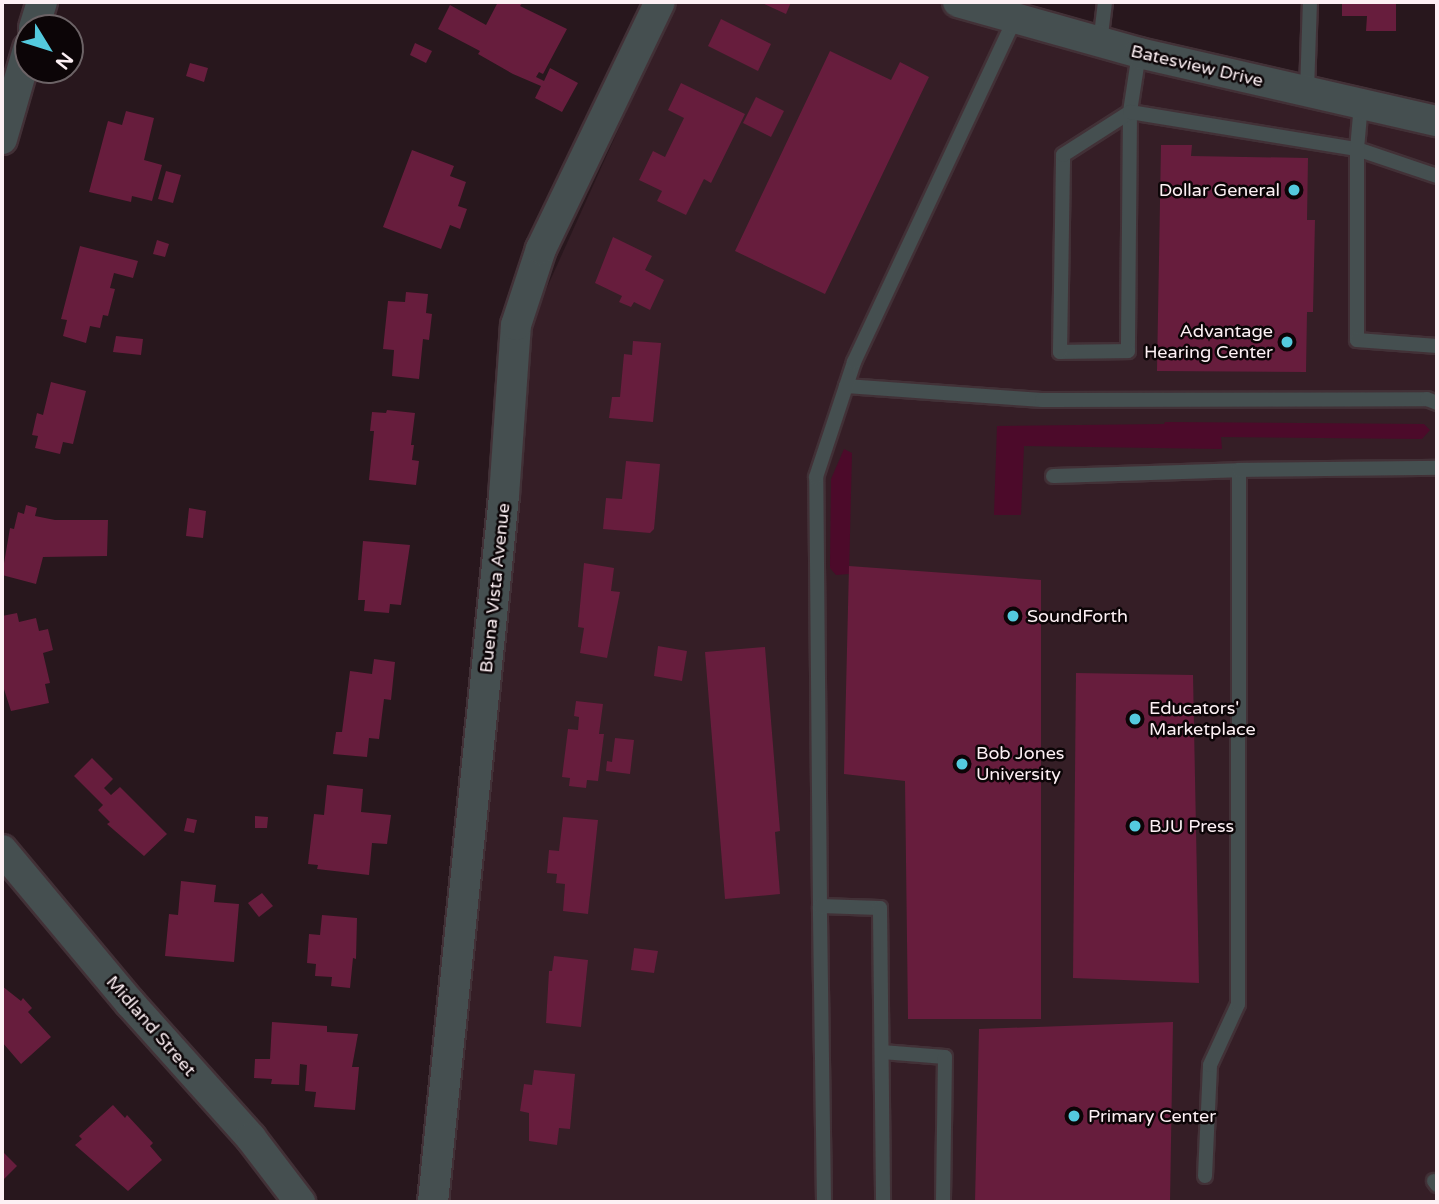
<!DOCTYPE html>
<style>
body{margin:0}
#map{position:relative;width:1439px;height:1204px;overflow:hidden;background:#28171d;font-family:"Varela Round",sans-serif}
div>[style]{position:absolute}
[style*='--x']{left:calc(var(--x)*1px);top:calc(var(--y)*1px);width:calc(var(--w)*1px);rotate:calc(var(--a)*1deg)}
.built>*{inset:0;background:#351e26}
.green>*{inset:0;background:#4c0a2a}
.building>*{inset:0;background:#671d3d}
.roads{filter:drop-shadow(2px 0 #423137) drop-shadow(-2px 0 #423137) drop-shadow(0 2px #423137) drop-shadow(0 -2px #423137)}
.service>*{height:14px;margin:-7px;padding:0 7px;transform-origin:7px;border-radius:7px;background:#454f50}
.minor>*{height:30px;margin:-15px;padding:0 15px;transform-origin:15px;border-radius:15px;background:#454f50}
.dots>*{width:19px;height:19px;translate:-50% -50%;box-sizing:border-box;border:4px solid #0c0507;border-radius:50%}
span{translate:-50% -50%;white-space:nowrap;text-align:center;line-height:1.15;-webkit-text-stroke:5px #0c0507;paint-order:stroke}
.street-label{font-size:18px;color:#fdf0f4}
.poi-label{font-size:18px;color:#fdf0f4}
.right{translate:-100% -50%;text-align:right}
.left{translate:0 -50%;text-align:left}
.frame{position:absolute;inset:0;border:4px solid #fdf0f4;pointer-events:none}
.north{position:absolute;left:14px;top:14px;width:70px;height:70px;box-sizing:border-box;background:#0c0507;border:2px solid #6c6366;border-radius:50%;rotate:128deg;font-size:19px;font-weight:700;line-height:28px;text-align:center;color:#fdf0f4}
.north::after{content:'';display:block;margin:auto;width:24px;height:32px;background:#54cade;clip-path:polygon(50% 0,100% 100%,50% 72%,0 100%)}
</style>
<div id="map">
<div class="built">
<i style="clip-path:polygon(676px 2px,934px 2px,1437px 127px,1437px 1202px,444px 1202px,530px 325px)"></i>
</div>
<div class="green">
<i style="clip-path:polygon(1165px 422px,1424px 424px,1430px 430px,1422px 439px,1221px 437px,1222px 449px,1024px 446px,1021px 515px,994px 515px,997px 426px,1164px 424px)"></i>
<i style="clip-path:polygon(844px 449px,852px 453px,849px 574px,836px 575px,830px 568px,831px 479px)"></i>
</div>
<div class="building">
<i style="clip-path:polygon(498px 2px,523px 2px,520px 6px,567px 29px,543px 74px,539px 72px,536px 77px,544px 81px,550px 68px,578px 83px,562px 112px,535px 98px,541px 86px,513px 74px,478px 54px,480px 51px,438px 29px,450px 5px,486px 25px)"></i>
<i style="clip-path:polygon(760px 2px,791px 2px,786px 14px)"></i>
<i style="clip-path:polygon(1342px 2px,1396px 2px,1396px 31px,1366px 31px,1367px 16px,1342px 16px)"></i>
<i style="clip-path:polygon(721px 19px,771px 44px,758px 71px,708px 46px)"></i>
<i style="clip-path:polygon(415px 43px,432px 51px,426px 63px,410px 55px)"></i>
<i style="clip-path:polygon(830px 51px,891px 80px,900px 62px,929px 77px,825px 294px,735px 251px)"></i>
<i style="clip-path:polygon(190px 63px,208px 68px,204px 82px,186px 76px)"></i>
<i style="clip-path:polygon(681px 83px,745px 114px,711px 183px,704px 179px,686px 215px,657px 201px,662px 191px,639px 180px,653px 151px,665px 157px,684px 118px,668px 110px)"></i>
<i style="clip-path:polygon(756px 97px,784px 111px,771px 137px,743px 123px)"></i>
<i style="clip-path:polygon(126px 111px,154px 118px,144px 160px,162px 165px,152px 201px,132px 196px,131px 202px,89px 192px,108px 121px,122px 125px)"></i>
<i style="clip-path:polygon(1161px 145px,1192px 145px,1191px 156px,1308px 158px,1307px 220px,1315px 220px,1313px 312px,1307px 312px,1306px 372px,1157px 371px)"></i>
<i style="clip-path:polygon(412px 150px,454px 166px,450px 176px,466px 182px,458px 206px,467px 209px,460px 229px,450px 225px,441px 249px,383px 227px)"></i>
<i style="clip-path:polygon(166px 171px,181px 175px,173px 203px,158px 199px)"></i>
<i style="clip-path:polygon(613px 237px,652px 256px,645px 270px,664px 280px,650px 310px,634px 302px,631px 307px,619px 302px,622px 296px,595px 283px)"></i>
<i style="clip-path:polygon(157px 240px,169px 244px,165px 257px,153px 254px)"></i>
<i style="clip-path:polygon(80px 246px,138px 261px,133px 278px,114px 273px,110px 288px,115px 289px,108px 316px,103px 315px,100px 328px,90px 326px,86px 343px,63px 336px,67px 320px,61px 319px)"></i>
<i style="clip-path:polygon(406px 292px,428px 294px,426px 313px,432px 314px,429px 340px,423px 339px,419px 379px,392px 376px,394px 350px,383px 349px,388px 301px,405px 302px)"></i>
<i style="clip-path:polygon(116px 336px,143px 339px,141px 355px,113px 352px)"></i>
<i style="clip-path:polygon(633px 341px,661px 343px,653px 422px,609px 418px,612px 397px,620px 397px,624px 354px,632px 355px)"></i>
<i style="clip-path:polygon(51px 382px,86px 391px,73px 444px,63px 442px,60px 454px,35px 448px,38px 436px,32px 435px,37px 413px,43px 415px)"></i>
<i style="clip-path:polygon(387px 410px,415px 413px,411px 445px,414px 445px,412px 460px,419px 461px,416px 485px,369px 480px,374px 431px,370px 431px,372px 412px,386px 413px)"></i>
<i style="clip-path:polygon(626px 461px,660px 464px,654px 529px,650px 533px,603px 529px,606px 498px,622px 499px)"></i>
<i style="clip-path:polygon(26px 505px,37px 508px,35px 516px,55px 520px,108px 520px,107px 556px,43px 557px,36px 584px,2px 575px,10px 528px,14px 529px,18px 512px,24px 514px)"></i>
<i style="clip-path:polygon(189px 508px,206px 511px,203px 538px,186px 536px)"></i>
<i style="clip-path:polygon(363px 541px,410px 545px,401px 605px,390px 604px,389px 613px,364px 611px,365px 600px,358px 600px)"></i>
<i style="clip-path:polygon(584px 563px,614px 568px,611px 591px,620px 592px,607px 658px,580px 653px,584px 628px,578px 627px)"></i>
<i style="clip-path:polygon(849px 566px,1041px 580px,1041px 1019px,908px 1019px,905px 781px,844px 774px)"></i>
<i style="clip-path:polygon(17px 613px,19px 622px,36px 618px,39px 631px,48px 629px,53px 650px,43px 653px,50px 683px,45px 684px,49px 703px,11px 711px,2px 683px,2px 616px)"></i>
<i style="clip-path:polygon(658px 646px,687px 651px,682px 681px,654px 676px)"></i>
<i style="clip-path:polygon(765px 647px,780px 831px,775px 832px,780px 894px,725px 899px,705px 652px)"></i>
<i style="clip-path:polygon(374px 659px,395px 662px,391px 700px,384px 699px,379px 739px,369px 738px,367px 757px,333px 754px,336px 732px,342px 732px,350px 671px,372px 674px)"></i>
<i style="clip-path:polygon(1076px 673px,1193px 675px,1199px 983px,1073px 978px)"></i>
<i style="clip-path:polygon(576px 701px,603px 704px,599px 734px,604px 734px,598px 781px,587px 780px,586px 788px,569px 786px,570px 778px,562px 777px,568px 729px,578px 730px,579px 717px,574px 716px)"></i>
<i style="clip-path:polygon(615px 738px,634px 740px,630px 774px,606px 771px,607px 761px,612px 762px)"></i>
<i style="clip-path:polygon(92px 758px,113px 779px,104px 788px,111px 795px,120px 787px,167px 834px,144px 856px,107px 824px,110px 822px,98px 810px,103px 805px,74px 776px)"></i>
<i style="clip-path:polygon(327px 785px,363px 789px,361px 812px,391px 815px,387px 844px,372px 843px,369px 875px,317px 869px,318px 865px,308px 864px,314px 814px,324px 815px)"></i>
<i style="clip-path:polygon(255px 816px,268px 817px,267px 828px,255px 828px)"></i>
<i style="clip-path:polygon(563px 817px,598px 820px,588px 914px,563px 911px,565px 884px,556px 883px,557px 874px,547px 873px,549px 850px,559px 851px)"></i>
<i style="clip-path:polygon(187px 818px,197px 820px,194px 833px,184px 831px)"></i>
<i style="clip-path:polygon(181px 881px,216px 885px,214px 902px,239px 904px,234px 962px,165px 956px,169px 914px,178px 915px)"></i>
<i style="clip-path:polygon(262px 893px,273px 906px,259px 917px,248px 903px)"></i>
<i style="clip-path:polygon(322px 915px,357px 918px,356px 959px,353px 958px,350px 988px,331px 986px,332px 977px,315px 976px,316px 964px,307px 963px,309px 934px,320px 935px)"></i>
<i style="clip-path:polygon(634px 948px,658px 951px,654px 973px,631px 970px)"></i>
<i style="clip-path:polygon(554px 956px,588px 960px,581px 1027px,546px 1023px,549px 971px,552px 971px)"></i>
<i style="clip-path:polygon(2px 986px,21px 1001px,23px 998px,32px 1008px,28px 1012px,51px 1037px,21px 1064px,2px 1042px)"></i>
<i style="clip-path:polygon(272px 1022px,327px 1026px,327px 1032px,358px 1034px,352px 1067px,359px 1067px,355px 1110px,314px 1107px,316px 1092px,305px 1091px,307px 1065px,300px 1064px,299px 1085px,271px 1084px,272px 1079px,254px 1078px,255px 1059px,270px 1059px)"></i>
<i style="clip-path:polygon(1173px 1022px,1170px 1202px,975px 1202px,979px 1029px)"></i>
<i style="clip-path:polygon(534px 1070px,575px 1074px,570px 1129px,559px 1128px,557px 1145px,529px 1141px,529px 1113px,520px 1111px,524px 1084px,532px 1085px)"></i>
<i style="clip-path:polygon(113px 1105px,125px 1118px,127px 1115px,153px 1143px,150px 1146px,162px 1160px,128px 1191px,75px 1145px,82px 1139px,79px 1136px)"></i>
<i style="clip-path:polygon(2px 1151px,17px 1166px,2px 1181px)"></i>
</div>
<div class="roads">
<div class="service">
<i style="--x:1100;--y:43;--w:41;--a:-83"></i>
<i style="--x:1139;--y:53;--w:60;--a:98.7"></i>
<i style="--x:1130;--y:112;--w:239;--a:90.5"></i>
<i style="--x:1128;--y:351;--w:68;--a:179.2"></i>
<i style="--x:1060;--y:352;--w:197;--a:-89.1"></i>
<i style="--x:1063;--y:155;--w:80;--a:-32.7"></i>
<i style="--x:1130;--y:112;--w:230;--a:9.3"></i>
<i style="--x:1357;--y:149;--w:84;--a:18.6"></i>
<i style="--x:1307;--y:91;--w:89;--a:-88.1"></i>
<i style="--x:1361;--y:104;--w:45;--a:95.1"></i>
<i style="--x:1357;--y:149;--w:191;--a:90"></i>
<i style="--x:1357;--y:340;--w:80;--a:4.3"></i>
<i style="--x:846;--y:386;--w:196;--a:4.1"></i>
<i style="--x:1042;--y:400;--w:385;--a:-0.1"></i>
<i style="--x:1427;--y:399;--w:11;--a:22"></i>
<i style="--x:1053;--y:476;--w:186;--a:-1.8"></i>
<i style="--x:820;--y:906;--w:429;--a:-90.5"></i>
<i style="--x:816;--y:477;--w:121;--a:-71.7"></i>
<i style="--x:854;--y:362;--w:379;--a:-64.9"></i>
<i style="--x:882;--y:1052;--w:63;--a:4.5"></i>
<i style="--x:945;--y:1057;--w:145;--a:90.8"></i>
<i style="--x:1205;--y:1176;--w:111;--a:-87.4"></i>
<i style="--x:1210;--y:1065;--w:67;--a:-65.3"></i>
<i style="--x:1238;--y:1004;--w:534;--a:-89.89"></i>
<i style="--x:1239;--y:470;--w:198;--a:-0.6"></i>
<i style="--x:1434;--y:1181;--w:5;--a:53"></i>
<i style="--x:824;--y:1202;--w:296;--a:-90.8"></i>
<i style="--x:820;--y:906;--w:60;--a:1.9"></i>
<i style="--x:880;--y:908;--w:294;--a:89.4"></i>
</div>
<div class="minor">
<i style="--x:958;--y:2;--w:188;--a:15.7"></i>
<i style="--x:1139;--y:53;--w:306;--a:12.9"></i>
<i style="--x:34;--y:28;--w:27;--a:-73"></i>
<i style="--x:2;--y:139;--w:94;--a:-73.9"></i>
<i style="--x:2;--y:850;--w:199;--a:50.1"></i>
<i style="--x:130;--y:1003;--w:181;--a:48.1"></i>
<i style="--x:251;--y:1138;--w:81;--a:52.6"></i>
<i style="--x:433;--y:1202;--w:710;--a:-84.26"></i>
<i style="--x:504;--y:496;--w:171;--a:-86"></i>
<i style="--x:516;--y:325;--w:80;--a:-71.8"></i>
<i style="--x:541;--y:249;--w:274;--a:-64.3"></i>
</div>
</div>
<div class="dots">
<i style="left:1294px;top:190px;background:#54cade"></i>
<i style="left:1287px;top:342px;background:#54cade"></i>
<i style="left:1013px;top:616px;background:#54cade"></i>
<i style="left:1135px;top:719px;background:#54cade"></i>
<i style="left:962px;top:764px;background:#54cade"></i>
<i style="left:1135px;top:826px;background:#54cade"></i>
<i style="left:1074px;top:1116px;background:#54cade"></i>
</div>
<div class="street-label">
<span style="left:1197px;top:66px;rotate:13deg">Batesview Drive</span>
<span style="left:495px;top:588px;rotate:-84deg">Buena Vista Avenue</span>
<span style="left:151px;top:1026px;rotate:49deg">Midland Street</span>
</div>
<div class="poi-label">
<span class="right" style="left:1280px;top:190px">Dollar General</span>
<span class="right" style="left:1273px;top:342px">Advantage<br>Hearing Center</span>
<span class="left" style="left:1027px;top:616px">SoundForth</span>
<span class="left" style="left:1149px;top:719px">Educators'<br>Marketplace</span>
<span class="left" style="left:976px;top:764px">Bob Jones<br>University</span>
<span class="left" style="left:1149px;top:826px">BJU Press</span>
<span class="left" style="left:1088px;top:1116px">Primary Center</span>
</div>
<div class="frame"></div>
<div class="north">N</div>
</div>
